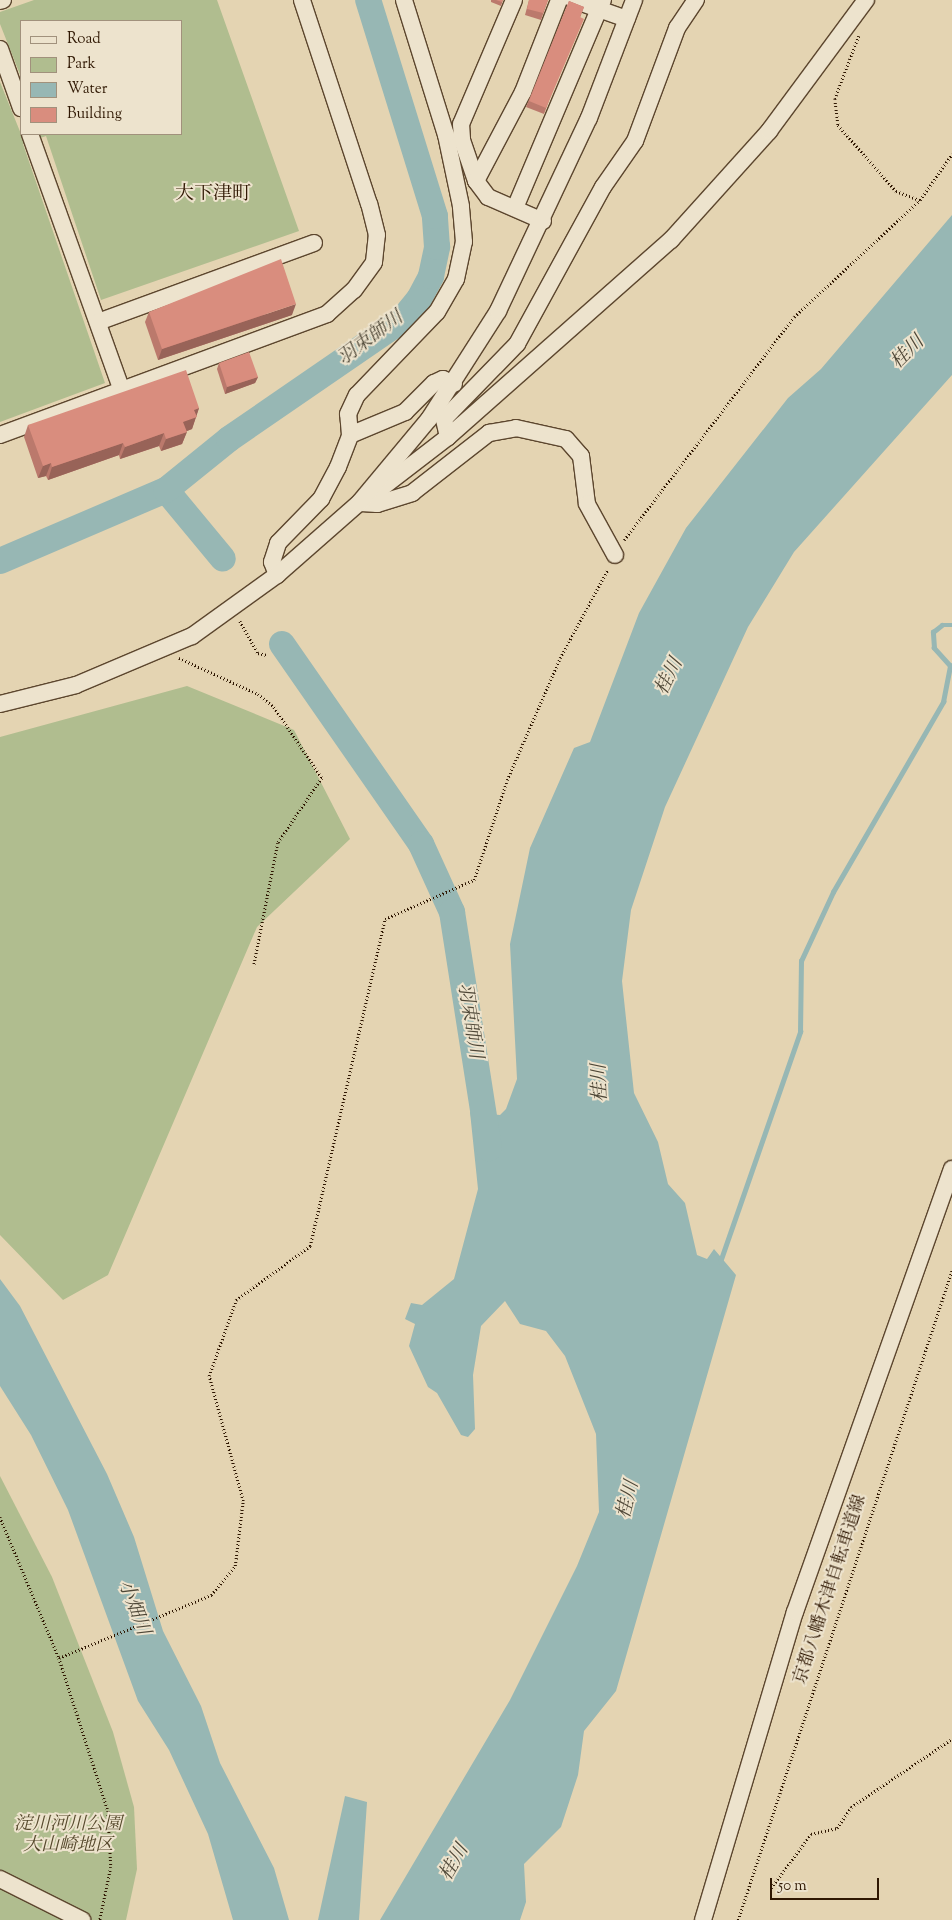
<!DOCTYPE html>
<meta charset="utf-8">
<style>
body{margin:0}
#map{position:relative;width:952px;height:1920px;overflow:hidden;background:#e4d4b2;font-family:"Sorts Mill Goudy","Noto Serif JP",serif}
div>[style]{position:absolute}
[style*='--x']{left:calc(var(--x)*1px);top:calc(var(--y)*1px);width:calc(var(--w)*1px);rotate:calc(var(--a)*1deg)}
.green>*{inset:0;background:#b0bd8f}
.water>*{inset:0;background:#97b7b4}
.stream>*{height:4.5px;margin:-2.25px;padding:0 2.25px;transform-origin:2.25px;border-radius:2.25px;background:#97b7b4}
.river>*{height:26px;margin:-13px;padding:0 13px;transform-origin:13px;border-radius:13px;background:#97b7b4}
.path>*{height:2.5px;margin-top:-1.25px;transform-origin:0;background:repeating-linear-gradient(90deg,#2f1702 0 1px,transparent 0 3.5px)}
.roads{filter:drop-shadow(1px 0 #5c462e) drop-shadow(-1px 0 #5c462e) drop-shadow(0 1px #5c462e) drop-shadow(0 -1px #5c462e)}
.minor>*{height:16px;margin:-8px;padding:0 8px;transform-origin:8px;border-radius:8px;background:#ede3cd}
.wall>*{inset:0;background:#bb796c}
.shaded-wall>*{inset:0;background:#986358}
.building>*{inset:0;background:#d98d7e}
span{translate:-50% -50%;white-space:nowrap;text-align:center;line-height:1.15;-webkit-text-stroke:4px #ede3cd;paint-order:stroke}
.street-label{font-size:18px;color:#2f1702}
.park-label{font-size:18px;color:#56492c;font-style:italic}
.neighbourhood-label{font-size:19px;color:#2f1702}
.water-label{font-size:19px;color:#4e4737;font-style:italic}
.legend{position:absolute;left:20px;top:20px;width:162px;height:115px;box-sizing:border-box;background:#ede3cd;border:1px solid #a1917c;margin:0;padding:6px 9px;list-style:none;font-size:15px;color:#2f1702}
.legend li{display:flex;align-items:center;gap:10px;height:25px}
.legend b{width:25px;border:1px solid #a1917c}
.scale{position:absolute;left:770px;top:1878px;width:109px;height:22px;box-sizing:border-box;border:2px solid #2f1702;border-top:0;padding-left:6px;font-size:15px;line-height:18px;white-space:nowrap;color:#2f1702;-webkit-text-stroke:4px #ede3cd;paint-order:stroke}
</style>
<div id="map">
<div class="green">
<i style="clip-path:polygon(34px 0,217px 0,299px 231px,101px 300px,46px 136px,23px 144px,105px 383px,0 422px,0 82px,21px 134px,181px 134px,181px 21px,21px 21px,21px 77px,0 24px,0 12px)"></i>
<i style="clip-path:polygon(187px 686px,294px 730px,350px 839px,257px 927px,108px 1275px,63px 1300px,0 1235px,0 737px)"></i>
<i style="clip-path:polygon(0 1476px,52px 1577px,113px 1732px,134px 1807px,137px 1869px,126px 1920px,0 1920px)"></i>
</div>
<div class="water">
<i style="clip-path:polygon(952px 215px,952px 375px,794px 552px,748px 627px,665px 807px,631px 910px,622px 981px,634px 1093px,658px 1142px,668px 1184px,685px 1203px,697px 1255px,707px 1259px,714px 1249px,736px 1275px,616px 1691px,584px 1731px,578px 1775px,561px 1827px,524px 1864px,526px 1902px,520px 1920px,380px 1920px,510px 1700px,577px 1566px,599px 1512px,596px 1434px,565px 1356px,546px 1331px,520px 1324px,505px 1301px,481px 1326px,473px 1375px,475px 1429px,468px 1437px,461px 1435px,437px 1393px,428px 1387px,409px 1346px,415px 1324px,405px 1319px,411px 1303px,422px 1305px,454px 1279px,478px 1189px,470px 1112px,500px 1115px,506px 1109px,517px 1079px,510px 944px,530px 848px,574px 748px,590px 742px,639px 613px,686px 528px,788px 398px,821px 369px)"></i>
<i style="clip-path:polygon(0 1279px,20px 1306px,107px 1474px,134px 1537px,163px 1631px,201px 1706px,220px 1763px,274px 1868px,289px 1920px,233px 1920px,208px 1834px,169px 1750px,138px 1701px,68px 1510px,31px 1435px,0 1386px)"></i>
<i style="clip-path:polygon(345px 1796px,367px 1802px,359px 1920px,318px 1920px)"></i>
</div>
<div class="stream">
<i style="--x:720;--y:1262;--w:244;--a:-70.8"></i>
<i style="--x:800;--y:1032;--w:71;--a:-89.2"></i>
<i style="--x:801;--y:961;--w:76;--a:-65.1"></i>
<i style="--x:833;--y:892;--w:220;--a:-59.9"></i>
<i style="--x:943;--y:702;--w:37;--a:-79"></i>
<i style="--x:950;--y:666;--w:24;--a:-132"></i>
<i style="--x:934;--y:648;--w:16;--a:-94"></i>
<i style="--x:933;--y:632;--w:11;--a:-38"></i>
<i style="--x:942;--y:625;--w:10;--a:0"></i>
</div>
<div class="river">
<i style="--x:166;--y:490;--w:89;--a:50.4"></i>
<i style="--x:0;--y:561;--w:181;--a:-23.2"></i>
<i style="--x:166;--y:490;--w:81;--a:-39"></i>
<i style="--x:229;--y:439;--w:210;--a:-34.5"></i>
<i style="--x:402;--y:320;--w:27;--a:-51"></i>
<i style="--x:419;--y:299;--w:26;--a:-62"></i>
<i style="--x:431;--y:276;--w:30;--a:-78"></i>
<i style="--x:437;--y:247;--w:31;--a:-94"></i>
<i style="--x:435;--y:216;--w:226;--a:-107.2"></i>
<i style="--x:282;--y:644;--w:244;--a:55.2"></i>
<i style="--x:421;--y:844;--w:75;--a:65.5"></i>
<i style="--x:452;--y:912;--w:239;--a:81.1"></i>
</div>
<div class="path">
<i style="--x:859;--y:36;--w:67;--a:110.9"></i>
<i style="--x:835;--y:99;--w:26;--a:83"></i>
<i style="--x:838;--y:125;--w:88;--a:48.7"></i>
<i style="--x:896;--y:191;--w:26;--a:21"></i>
<i style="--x:624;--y:540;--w:280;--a:-52.7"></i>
<i style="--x:794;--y:317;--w:172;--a:-42.9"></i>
<i style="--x:920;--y:200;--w:56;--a:-55.2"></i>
<i style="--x:240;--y:621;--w:37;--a:61"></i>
<i style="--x:258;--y:653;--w:9;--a:13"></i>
<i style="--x:179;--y:658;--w:87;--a:24.5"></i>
<i style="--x:258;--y:694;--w:21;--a:39"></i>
<i style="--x:274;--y:707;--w:86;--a:55.9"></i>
<i style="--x:322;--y:778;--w:78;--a:124.1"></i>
<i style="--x:278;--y:843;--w:124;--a:101.1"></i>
<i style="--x:0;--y:1517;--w:153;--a:67.3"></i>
<i style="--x:59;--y:1658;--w:161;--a:72.2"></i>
<i style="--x:108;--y:1811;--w:56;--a:86.9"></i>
<i style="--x:111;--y:1867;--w:54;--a:101.7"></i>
<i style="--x:59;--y:1658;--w:165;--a:-22.5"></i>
<i style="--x:211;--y:1595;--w:38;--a:-50"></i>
<i style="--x:235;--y:1566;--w:65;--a:-83"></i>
<i style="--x:243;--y:1501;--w:130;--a:-105.2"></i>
<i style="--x:209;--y:1376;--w:81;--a:-70.4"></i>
<i style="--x:236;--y:1300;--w:92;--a:-36.1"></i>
<i style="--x:310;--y:1246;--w:335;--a:-77.1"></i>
<i style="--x:385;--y:919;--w:97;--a:-23.7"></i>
<i style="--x:474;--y:880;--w:105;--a:-71.7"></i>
<i style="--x:507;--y:780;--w:133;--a:-66.5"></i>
<i style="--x:560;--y:658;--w:101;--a:-61.7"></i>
<i style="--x:771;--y:1888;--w:67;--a:-53.5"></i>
<i style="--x:811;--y:1834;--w:27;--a:-13"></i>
<i style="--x:837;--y:1828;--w:25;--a:-56"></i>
<i style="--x:851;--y:1807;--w:122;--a:-34"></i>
<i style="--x:738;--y:1920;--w:684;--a:-71.78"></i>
</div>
<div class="roads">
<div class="minor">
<i style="--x:514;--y:0;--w:135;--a:113.1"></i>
<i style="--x:461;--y:124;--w:16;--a:86"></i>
<i style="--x:462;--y:140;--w:43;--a:71.1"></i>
<i style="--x:476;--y:181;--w:20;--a:53"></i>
<i style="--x:488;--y:197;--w:60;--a:23.6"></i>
<i style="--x:573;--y:0;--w:57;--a:19.4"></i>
<i style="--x:0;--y:1;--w:3;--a:-18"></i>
<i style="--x:0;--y:49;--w:63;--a:70.4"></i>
<i style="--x:30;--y:134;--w:273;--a:70.3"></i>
<i style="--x:476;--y:181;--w:101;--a:-62.2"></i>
<i style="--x:523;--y:92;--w:99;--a:-68.6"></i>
<i style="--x:515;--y:208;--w:226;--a:-67.1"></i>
<i style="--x:98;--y:322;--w:230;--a:-20.1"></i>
<i style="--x:0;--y:435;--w:349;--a:-20.3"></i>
<i style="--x:327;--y:314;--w:36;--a:-42"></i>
<i style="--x:354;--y:290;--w:34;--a:-54"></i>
<i style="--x:374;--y:262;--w:27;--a:-84"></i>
<i style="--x:377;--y:235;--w:32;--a:-104"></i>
<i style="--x:369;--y:204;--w:215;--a:-108.2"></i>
<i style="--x:350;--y:435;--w:60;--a:-22.7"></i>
<i style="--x:405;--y:412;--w:41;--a:-45"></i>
<i style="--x:434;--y:383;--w:10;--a:-24"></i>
<i style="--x:443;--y:379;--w:12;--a:24"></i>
<i style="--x:448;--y:437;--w:18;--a:-103"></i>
<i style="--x:444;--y:419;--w:105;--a:-45.8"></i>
<i style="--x:517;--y:344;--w:179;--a:-61.3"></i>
<i style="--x:603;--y:187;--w:56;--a:-55.2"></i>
<i style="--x:635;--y:141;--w:121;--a:-69.6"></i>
<i style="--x:677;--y:28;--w:34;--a:-56"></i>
<i style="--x:370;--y:497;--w:98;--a:-37.6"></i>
<i style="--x:448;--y:437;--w:298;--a:-41.5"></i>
<i style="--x:671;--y:240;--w:147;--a:-48"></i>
<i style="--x:769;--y:131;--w:163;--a:-53.5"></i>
<i style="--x:361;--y:503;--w:16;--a:4"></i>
<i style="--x:377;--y:504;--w:37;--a:-17"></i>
<i style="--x:412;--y:493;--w:98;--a:-37.9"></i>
<i style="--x:489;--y:433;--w:27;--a:-10"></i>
<i style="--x:516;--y:428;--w:51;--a:12.4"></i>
<i style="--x:566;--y:439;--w:23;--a:49"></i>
<i style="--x:581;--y:456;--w:48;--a:82.9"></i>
<i style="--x:587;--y:504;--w:58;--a:61.2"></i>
<i style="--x:277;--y:575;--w:14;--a:-111"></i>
<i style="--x:272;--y:562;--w:20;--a:-72"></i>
<i style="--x:278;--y:543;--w:62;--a:-45.7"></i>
<i style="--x:321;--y:499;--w:36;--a:-62"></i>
<i style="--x:338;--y:467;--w:34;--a:-69"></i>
<i style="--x:350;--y:435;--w:21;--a:-95"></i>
<i style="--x:348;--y:414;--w:21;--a:-65"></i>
<i style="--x:357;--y:395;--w:115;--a:-46.1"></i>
<i style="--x:437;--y:312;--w:38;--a:-60"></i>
<i style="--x:456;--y:279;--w:38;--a:-78"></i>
<i style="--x:464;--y:242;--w:36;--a:-95"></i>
<i style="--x:461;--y:206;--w:73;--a:-101.9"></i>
<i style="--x:446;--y:135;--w:141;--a:-107.3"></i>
<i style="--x:0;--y:704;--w:78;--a:-14"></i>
<i style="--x:76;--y:685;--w:126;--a:-22.9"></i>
<i style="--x:192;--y:636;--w:105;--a:-35.7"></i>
<i style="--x:277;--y:575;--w:109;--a:-41.3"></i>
<i style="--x:359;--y:503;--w:109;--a:-50.2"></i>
<i style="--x:429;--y:419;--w:128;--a:-57.4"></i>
<i style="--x:498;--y:311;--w:213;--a:-64.8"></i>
<i style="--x:589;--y:118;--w:126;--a:-69.1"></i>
<i style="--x:0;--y:1879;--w:92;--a:26.6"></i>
<i style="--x:703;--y:1920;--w:321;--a:-73.4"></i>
<i style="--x:795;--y:1612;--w:470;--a:-70.5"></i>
</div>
</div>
<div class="wall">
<i style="clip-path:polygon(491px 0,503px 0,501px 6px,491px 2px)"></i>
<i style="clip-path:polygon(529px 0,548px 0,541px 20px,525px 15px)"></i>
<i style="clip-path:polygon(569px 1px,584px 7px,544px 114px,526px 107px)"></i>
<i style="clip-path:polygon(149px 312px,292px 315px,158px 360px,145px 322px)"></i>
<i style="clip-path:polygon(219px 363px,258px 377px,255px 383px,225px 394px,217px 369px)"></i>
<i style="clip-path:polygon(199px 408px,192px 429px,187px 431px,182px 444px,161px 451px,159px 446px,120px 459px,119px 455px,48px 480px,46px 476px,38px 478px,24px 437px,28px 425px)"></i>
</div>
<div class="shaded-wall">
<i style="clip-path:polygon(296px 304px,292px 315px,158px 360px,162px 349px)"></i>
<i style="clip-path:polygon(258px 377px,255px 383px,225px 394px,227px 387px)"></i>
<i style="clip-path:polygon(199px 408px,192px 429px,179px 434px,183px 422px,194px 410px)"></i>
<i style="clip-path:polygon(187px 432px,182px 444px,161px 451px,166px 439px)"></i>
<i style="clip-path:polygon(164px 433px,159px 446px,120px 459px,125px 447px)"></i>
<i style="clip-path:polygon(123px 443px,119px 455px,48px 480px,52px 467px)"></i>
<i style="clip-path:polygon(51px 463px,46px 476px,38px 478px,43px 466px)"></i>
</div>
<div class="building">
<i style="clip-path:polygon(496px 0,503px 0,502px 2px)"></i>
<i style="clip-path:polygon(529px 0,548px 0,543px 13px,527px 9px)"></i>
<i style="clip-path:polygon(569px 1px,584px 7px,580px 17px,584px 19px,546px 108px,529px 101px)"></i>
<i style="clip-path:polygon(281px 259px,296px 304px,162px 349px,149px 312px)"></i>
<i style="clip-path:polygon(249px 352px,258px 377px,227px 387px,219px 363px)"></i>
<i style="clip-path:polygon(186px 370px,199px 408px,194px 410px,197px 417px,183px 422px,187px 432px,166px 439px,164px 433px,125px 447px,123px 443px,52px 467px,51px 463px,43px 466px,28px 425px)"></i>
</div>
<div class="street-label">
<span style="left:831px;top:1590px;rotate:-72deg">京都八幡木津自転車道線</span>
</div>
<div class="park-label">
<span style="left:68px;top:1836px">淀川河川公園<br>大山崎地区</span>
</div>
<div class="neighbourhood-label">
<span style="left:213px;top:195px">大下津町</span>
</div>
<div class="water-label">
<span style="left:371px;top:339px;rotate:-37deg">羽束師川</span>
<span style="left:908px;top:353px;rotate:-45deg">桂川</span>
<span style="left:670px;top:677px;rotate:-64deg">桂川</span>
<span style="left:469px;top:1021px;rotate:81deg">羽束師川</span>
<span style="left:601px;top:1083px;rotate:-92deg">桂川</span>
<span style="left:629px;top:1500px;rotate:-76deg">桂川</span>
<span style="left:133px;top:1608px;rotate:69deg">小畑川</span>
<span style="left:455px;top:1863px;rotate:-60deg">桂川</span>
</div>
<ul class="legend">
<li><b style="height:6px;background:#ede3cd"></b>Road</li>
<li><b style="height:14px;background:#b0bd8f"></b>Park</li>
<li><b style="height:14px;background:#97b7b4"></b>Water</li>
<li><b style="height:14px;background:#d98d7e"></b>Building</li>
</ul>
<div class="scale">50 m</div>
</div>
